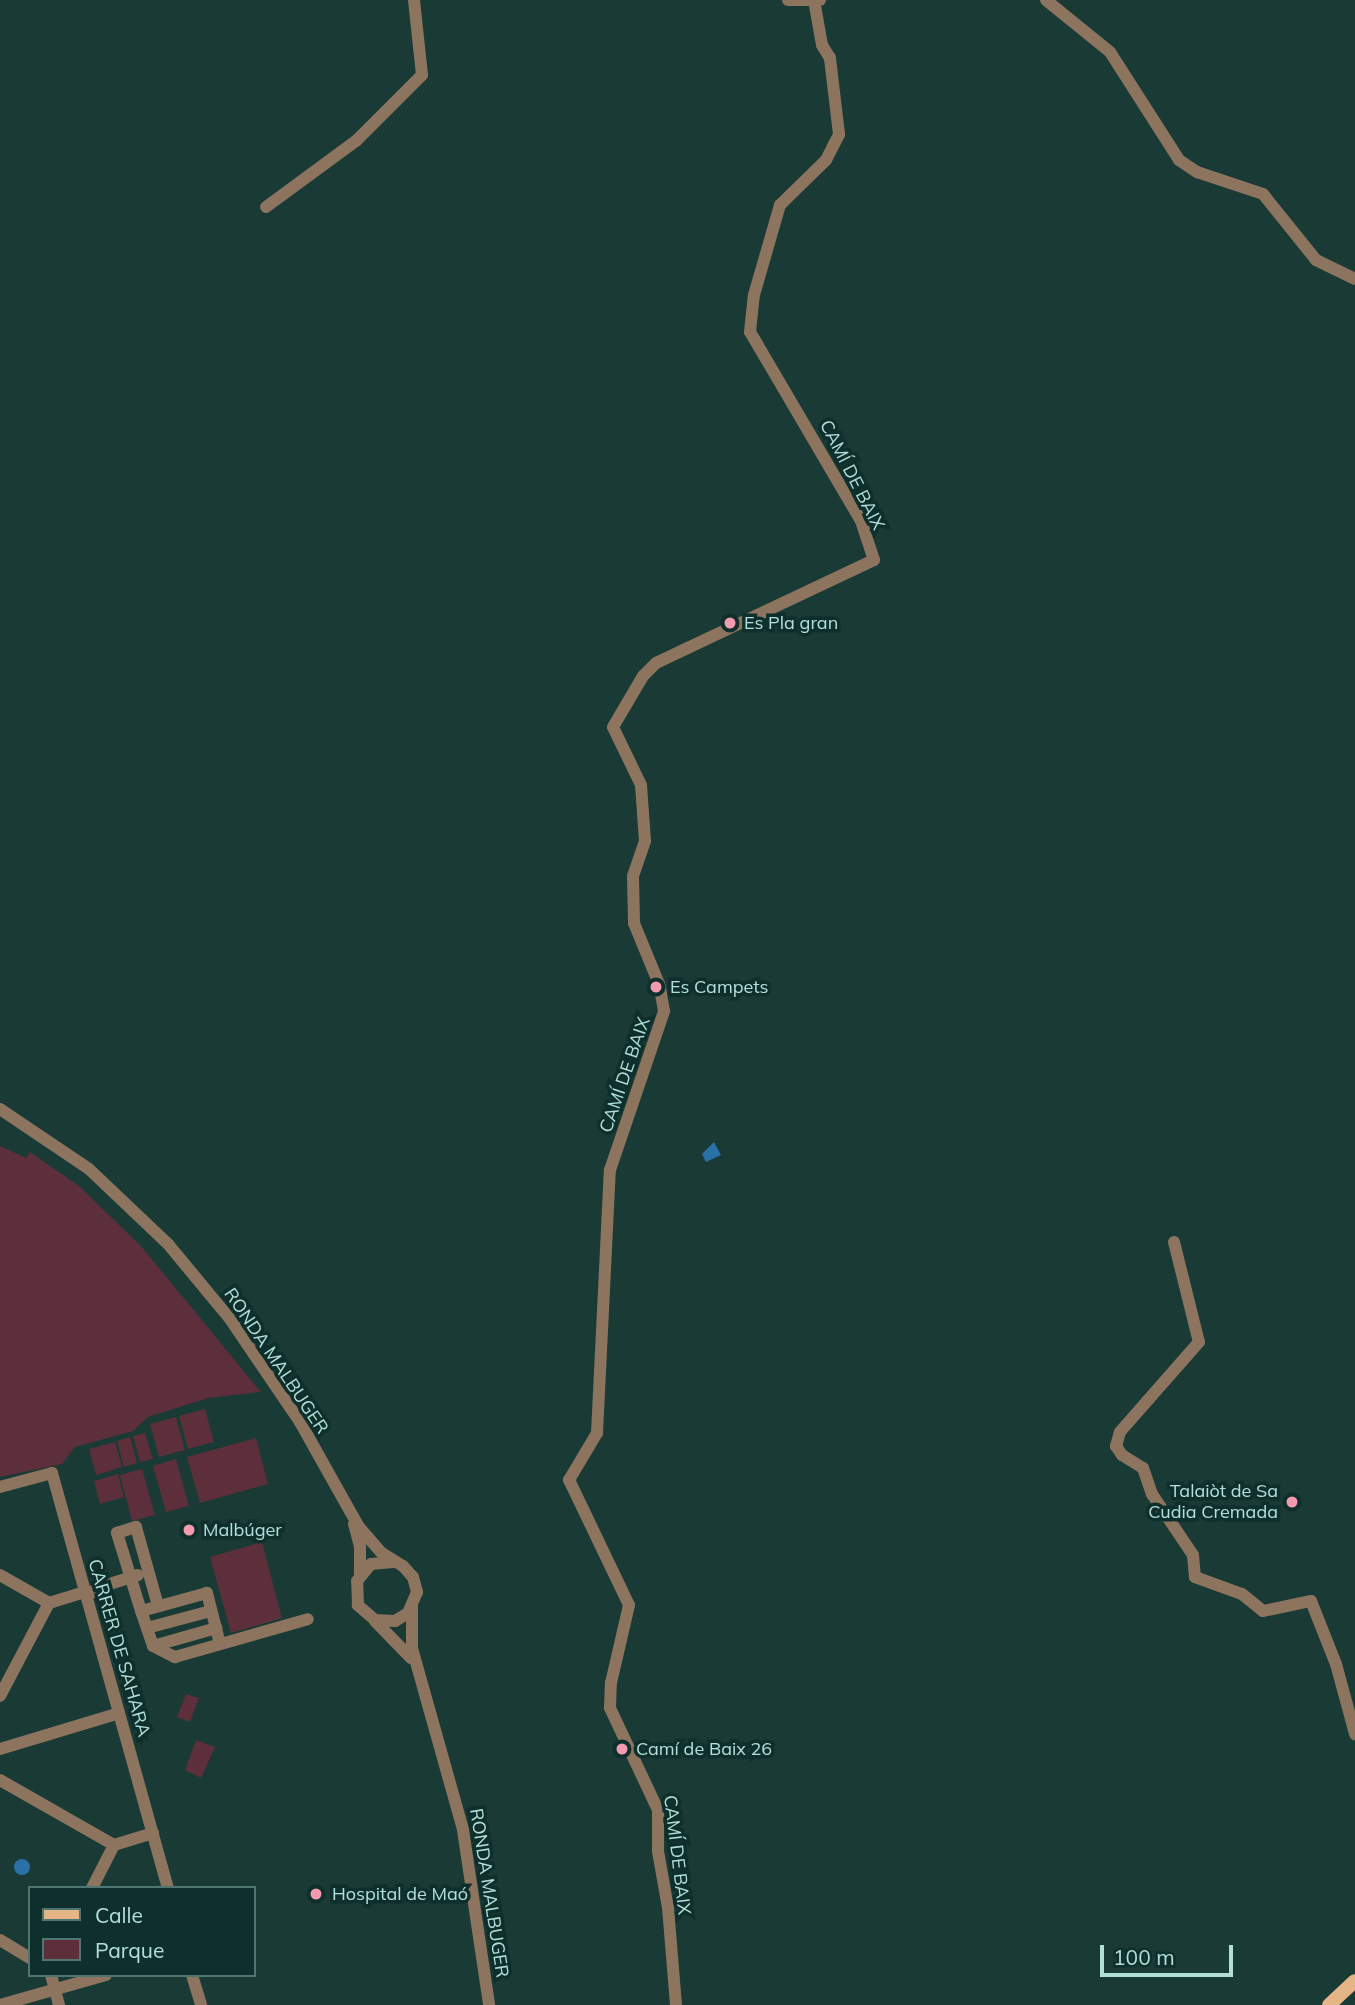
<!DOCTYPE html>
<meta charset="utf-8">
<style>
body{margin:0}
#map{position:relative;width:1355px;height:2005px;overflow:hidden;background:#193a35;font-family:Mulish,sans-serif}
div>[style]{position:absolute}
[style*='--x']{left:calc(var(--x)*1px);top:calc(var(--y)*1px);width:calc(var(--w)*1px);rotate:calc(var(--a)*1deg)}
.green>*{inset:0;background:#5c2f3b}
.water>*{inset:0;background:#2971a6}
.round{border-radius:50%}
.minor>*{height:12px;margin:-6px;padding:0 6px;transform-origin:6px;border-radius:6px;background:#8c745e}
.major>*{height:14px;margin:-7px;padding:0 7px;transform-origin:7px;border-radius:7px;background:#e5b586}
.dots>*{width:19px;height:19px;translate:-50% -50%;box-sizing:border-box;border:4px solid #0e2f2b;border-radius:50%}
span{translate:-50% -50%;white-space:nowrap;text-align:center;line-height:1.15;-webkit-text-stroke:7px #0e2f2b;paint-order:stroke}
.street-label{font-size:18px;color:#b2e0d9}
.poi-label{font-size:18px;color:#b2e0d9}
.left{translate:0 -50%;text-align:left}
.right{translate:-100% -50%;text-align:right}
.legend{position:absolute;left:28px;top:1886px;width:228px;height:91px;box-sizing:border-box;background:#0e2f2b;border:2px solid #507671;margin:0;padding:9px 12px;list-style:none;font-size:21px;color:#b2e0d9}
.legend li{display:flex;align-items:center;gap:14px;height:35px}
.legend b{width:35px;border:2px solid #507671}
.scale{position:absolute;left:1100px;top:1945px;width:133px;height:32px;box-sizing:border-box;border:4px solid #b2e0d9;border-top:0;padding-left:9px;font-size:21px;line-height:24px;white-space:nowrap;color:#b2e0d9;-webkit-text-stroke:5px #0e2f2b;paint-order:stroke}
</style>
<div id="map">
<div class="green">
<i style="clip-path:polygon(0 1146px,26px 1158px,30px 1152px,79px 1186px,141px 1246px,261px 1392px,208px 1398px,148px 1417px,133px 1431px,75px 1447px,62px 1464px,0 1477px)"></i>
<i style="clip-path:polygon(205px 1409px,214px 1442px,188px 1449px,179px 1416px)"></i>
<i style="clip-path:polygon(176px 1417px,185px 1450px,159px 1457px,150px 1424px)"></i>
<i style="clip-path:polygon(145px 1433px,153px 1459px,140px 1462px,133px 1436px)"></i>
<i style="clip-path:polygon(130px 1437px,137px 1463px,124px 1467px,117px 1441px)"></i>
<i style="clip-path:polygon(256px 1438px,268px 1484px,200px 1503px,187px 1457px)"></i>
<i style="clip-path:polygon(115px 1442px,122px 1467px,96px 1475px,89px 1449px)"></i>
<i style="clip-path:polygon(176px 1459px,189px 1506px,166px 1512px,153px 1466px)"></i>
<i style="clip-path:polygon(142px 1469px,155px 1515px,132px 1521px,120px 1475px)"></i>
<i style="clip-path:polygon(118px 1474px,124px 1497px,100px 1504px,94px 1481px)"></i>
<i style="clip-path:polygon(262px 1542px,282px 1618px,231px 1633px,210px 1557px)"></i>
<i style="clip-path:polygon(186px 1694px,199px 1698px,190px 1722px,177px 1717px)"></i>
<i style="clip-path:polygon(196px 1740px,215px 1747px,201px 1778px,185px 1770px)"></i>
</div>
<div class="water">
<i style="clip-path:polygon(714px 1142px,721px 1155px,706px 1162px,702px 1154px)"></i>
<i class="round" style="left:14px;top:1859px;width:16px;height:16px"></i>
</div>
<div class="minor">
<i style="--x:788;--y:0;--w:32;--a:0"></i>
<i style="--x:1046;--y:0;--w:82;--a:39.1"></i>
<i style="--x:1110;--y:52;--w:128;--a:57.4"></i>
<i style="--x:1179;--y:160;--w:22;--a:34"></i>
<i style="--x:1197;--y:172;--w:70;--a:18.4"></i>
<i style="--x:1263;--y:194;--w:85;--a:51.2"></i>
<i style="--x:1316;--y:260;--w:43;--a:26"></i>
<i style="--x:266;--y:207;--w:112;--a:-36.3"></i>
<i style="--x:356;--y:141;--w:93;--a:-45"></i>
<i style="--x:422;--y:75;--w:75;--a:-96.1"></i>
<i style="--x:0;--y:1109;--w:107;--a:34"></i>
<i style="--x:89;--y:1169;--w:109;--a:43.5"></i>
<i style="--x:168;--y:1244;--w:97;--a:50.4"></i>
<i style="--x:230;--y:1319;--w:125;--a:55.8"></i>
<i style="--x:300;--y:1422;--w:120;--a:60.7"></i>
<i style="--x:359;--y:1527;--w:35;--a:49"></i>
<i style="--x:382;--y:1553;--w:25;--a:32"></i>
<i style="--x:403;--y:1566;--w:15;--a:48"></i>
<i style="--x:413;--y:1577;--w:16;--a:75"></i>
<i style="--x:417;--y:1592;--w:23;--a:113"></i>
<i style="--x:408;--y:1613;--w:15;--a:148"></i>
<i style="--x:395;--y:1621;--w:20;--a:-177"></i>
<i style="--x:375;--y:1620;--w:23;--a:-139"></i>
<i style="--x:358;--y:1605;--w:24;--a:-92"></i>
<i style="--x:357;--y:1581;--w:22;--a:-51"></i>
<i style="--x:371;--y:1564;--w:25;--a:-5"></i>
<i style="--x:1174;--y:1242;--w:103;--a:76"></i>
<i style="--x:1199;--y:1342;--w:120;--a:131.3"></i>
<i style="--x:1120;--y:1432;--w:15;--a:106"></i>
<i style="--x:1116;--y:1446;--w:11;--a:56"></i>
<i style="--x:1122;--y:1455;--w:25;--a:32"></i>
<i style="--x:1143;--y:1468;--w:28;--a:71"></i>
<i style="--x:1152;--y:1494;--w:73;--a:56.1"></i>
<i style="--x:1193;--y:1555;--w:22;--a:85"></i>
<i style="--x:1195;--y:1577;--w:50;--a:19.9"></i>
<i style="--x:1242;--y:1594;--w:27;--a:39"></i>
<i style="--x:1263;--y:1611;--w:49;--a:-11.8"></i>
<i style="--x:1311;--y:1601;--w:68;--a:68.4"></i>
<i style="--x:1336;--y:1664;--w:73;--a:74.8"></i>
<i style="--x:0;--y:1487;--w:54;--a:-15.1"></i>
<i style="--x:52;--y:1473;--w:431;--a:74.4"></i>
<i style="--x:354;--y:1524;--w:24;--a:75"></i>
<i style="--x:360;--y:1547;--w:28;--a:90"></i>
<i style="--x:0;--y:1575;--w:56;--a:29.7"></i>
<i style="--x:49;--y:1603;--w:105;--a:117.8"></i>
<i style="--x:87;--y:1596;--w:13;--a:-39"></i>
<i style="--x:97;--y:1588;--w:43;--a:-17.6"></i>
<i style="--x:49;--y:1603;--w:39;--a:-17"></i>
<i style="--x:412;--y:1607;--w:41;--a:90"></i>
<i style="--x:412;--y:1648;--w:189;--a:74.3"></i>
<i style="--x:463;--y:1830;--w:177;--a:81.5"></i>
<i style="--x:141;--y:1611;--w:82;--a:-107.1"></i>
<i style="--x:117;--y:1533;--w:20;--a:-18"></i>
<i style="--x:136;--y:1527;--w:82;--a:74.4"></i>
<i style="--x:375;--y:1621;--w:52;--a:45.8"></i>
<i style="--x:147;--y:1628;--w:66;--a:-14.9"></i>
<i style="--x:220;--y:1644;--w:53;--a:-104.3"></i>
<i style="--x:207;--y:1593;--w:68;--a:164.7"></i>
<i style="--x:141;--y:1611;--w:37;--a:71"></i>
<i style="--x:153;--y:1646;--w:25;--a:27"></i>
<i style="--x:175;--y:1657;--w:138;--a:-15.9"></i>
<i style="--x:153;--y:1646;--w:66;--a:-15.9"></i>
<i style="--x:0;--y:1749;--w:124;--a:-16.8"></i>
<i style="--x:0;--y:1780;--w:131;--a:29.7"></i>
<i style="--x:114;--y:1845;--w:48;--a:117.1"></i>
<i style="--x:114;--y:1845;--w:41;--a:-17.1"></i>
<i style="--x:0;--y:1940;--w:35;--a:31"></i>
<i style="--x:51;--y:1975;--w:31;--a:75"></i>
<i style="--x:192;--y:1975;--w:31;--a:73"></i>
<i style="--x:0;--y:2005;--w:110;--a:-15.8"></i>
<i style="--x:676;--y:2005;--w:97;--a:-94.7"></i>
<i style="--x:668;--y:1908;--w:58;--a:-100"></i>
<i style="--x:658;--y:1851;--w:41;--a:-90"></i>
<i style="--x:658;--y:1810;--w:113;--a:-115.2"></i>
<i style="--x:610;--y:1708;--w:25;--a:-88"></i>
<i style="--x:611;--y:1683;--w:80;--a:-77"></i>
<i style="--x:629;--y:1605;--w:139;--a:-115.6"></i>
<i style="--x:569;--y:1480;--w:55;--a:-59.2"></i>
<i style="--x:597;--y:1433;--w:263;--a:-87.2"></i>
<i style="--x:610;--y:1170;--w:168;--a:-71.2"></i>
<i style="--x:664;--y:1011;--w:27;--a:-100"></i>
<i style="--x:659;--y:984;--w:66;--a:-112.3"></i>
<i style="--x:634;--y:923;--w:47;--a:-91.2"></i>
<i style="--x:633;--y:876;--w:37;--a:-71"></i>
<i style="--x:645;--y:841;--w:56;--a:-94.1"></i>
<i style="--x:641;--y:785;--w:64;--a:-115.8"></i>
<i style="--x:613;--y:727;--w:59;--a:-59.5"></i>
<i style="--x:643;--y:676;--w:18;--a:-45"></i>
<i style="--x:656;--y:663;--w:241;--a:-25.3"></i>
<i style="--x:874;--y:560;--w:41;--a:-108.4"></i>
<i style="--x:861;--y:521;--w:219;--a:-120.4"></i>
<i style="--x:750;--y:332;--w:37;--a:-84"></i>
<i style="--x:754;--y:295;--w:94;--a:-73.9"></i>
<i style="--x:780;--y:205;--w:64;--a:-44.4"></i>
<i style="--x:826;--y:160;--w:29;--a:-63"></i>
<i style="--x:839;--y:134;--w:77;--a:-96.8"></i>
<i style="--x:830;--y:58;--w:15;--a:-122"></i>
<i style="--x:822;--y:45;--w:46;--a:-100.1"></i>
</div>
<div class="major">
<i style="--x:1329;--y:2005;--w:35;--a:-43"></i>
</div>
<div class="dots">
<i style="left:730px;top:623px;background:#f29aae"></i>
<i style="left:656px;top:987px;background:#f29aae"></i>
<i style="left:1292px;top:1502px;background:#f29aae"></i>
<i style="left:189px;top:1530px;background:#f29aae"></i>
<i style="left:622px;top:1749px;background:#f29aae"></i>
<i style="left:316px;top:1894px;background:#f29aae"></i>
</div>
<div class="street-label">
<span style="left:852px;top:475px;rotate:63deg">CAMÍ DE BAIX</span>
<span style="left:625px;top:1075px;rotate:-71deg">CAMÍ DE BAIX</span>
<span style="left:276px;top:1361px;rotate:56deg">RONDA MALBUGER</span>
<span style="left:119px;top:1648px;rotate:74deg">CARRER DE SAHARA</span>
<span style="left:677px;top:1855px;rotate:83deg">CAMÍ DE BAIX</span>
<span style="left:489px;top:1893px;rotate:81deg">RONDA MALBUGER</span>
</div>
<div class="poi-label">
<span class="left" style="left:744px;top:623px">Es Pla gran</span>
<span class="left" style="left:670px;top:987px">Es Campets</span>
<span class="right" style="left:1278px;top:1502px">Talaiòt de Sa<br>Cudia Cremada</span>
<span class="left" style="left:203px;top:1530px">Malbúger</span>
<span class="left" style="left:636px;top:1749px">Camí de Baix 26</span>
<span class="left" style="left:332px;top:1894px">Hospital de Maó</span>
</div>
<ul class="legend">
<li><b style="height:9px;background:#e5b586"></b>Calle</li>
<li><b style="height:19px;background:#5c2f3b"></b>Parque</li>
</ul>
<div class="scale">100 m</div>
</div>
